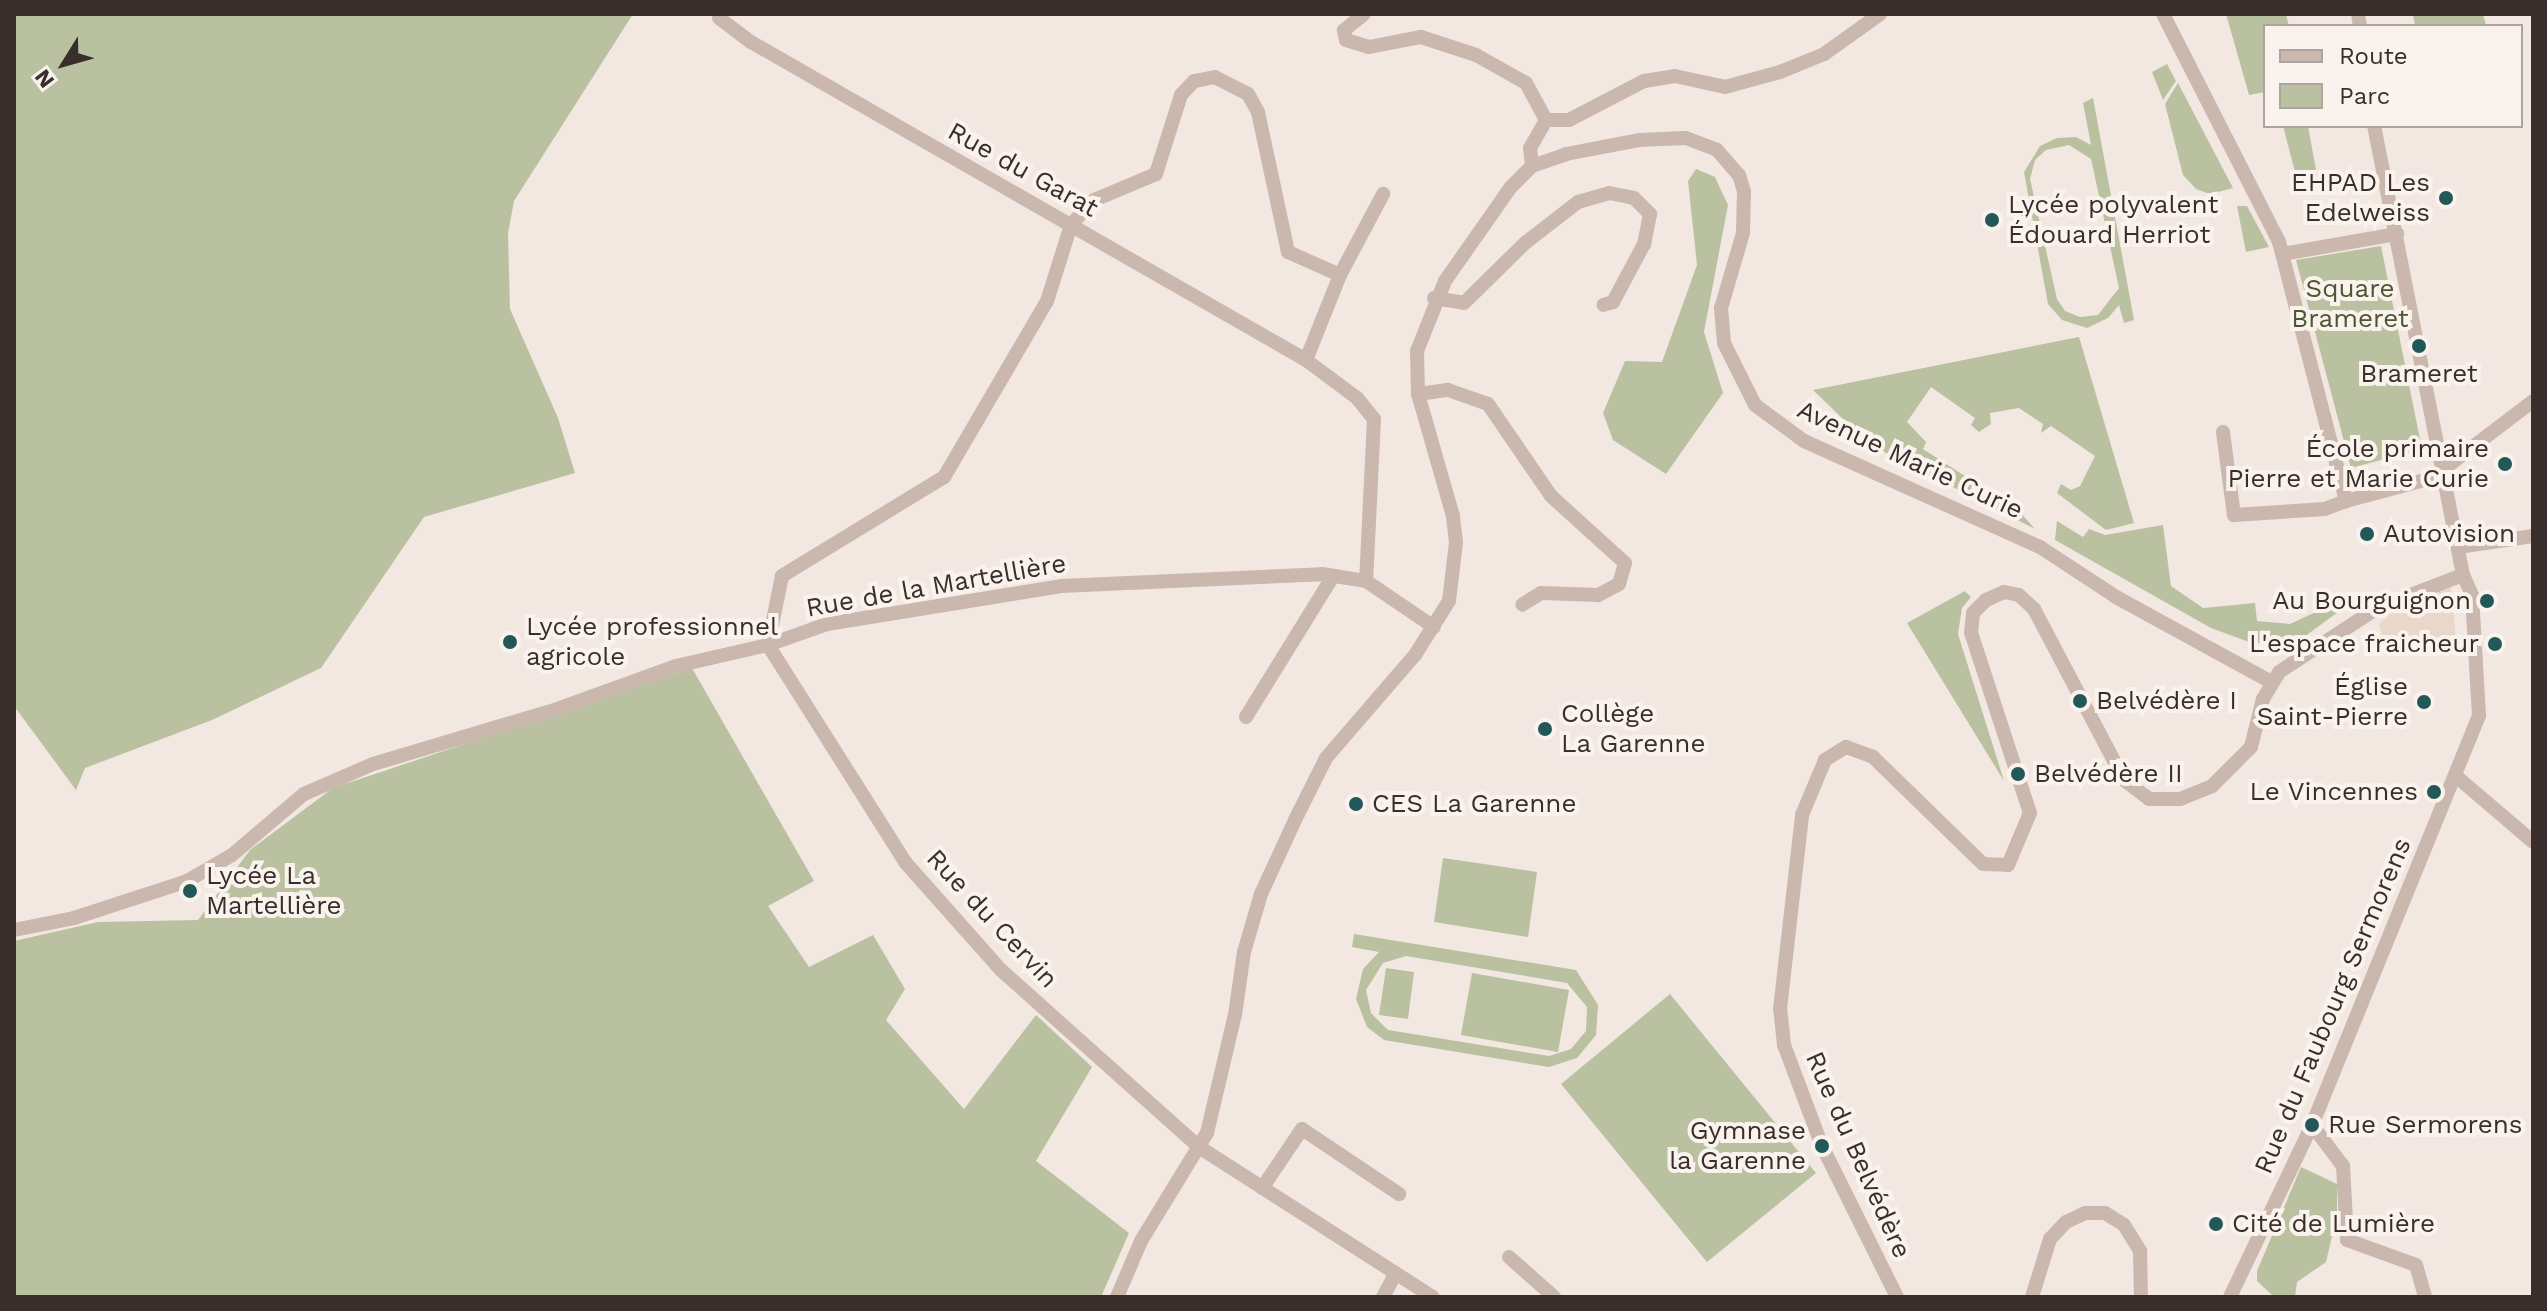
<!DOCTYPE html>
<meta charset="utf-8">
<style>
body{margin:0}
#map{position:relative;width:2547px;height:1311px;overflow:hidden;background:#f2e8e1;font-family:"Work Sans",sans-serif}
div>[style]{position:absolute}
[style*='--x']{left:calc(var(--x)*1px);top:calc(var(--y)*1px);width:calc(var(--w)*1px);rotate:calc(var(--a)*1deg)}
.green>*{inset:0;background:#b9c1a1}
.plaza>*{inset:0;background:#e9d8c9}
.street>*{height:14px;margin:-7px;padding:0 7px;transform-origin:7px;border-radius:7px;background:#cab7ad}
.dots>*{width:22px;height:22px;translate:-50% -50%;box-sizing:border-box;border:4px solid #faf3ed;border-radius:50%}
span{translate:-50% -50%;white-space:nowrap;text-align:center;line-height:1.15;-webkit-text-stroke:8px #faf3ed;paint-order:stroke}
.street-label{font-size:26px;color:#392e2b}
.poi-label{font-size:26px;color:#392e2b}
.right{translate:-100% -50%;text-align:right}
.left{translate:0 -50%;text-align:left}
.park-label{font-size:26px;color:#4c5630}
.frame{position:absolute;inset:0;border:16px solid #392e2b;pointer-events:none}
.legend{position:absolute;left:2263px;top:24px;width:260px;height:104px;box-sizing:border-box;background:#faf3ed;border:2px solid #ada49f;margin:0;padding:10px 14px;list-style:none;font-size:24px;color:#392e2b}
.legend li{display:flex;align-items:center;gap:16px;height:40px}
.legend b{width:40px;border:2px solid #ada49f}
.north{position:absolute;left:24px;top:24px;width:80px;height:80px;-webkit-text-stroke:6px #faf3ed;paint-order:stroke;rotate:233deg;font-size:22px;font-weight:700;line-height:32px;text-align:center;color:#392e2b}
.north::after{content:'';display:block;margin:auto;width:28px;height:36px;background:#392e2b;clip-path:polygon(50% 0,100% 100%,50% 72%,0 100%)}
</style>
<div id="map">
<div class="green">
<i style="clip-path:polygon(14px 14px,633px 14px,514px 201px,508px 233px,510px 309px,558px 418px,575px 473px,424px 517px,321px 668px,212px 720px,85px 768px,76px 790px,14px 706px)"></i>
<i style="clip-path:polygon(2226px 14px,2286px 14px,2289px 26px,2265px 26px,2265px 92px,2249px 95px)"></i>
<i style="clip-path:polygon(2413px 14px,2483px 14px,2486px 25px,2415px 26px)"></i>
<i style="clip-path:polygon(2167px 64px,2176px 81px,2163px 100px,2152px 72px)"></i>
<i style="clip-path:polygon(2178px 83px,2233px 188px,2210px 194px,2196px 189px,2183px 175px,2165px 104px)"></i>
<i style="clip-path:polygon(evenodd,2093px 98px,2134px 320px,2124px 323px,2119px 305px,2108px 318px,2087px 328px,2062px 320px,2048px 304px,2024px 172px,2040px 146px,2057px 138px,2076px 137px,2091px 145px,2083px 103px,2093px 98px,2069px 145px,2091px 159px,2119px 288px,2098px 315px,2080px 317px,2065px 311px,2057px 299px,2030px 179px,2035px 160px,2046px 150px,2069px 145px)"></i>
<i style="clip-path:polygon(2283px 126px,2308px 126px,2319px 186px,2300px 191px)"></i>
<i style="clip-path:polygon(1696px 169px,1715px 177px,1728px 205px,1704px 332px,1723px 393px,1666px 474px,1613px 440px,1603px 413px,1625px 361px,1662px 362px,1697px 265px,1688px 181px)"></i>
<i style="clip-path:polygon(2237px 206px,2247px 206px,2269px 247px,2246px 252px)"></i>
<i style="clip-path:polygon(2381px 246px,2422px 449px,2351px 468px,2296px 260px)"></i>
<i style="clip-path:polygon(2079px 337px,2134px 523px,2106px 530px,2057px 493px,2061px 484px,2071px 490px,2080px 486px,2095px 456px,2051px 426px,2041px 433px,2043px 424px,2019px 408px,1990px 413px,1991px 424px,1979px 432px,1971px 425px,1975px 418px,1931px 387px,1907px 422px,1926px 442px,1923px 449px,2019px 511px,2035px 529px,1869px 444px,1813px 390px)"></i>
<i style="clip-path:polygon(2057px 521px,2083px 537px,2089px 529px,2105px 535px,2163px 525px,2171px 586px,2203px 608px,2255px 603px,2257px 621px,2290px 624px,2335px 603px,2353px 601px,2304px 637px,2270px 644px,2249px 642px,2211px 628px,2055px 540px)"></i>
<i style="clip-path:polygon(1965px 591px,1971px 597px,1962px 608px,1958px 634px,2004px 781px,1907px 623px)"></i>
<i style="clip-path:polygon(692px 668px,814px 881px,768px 906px,809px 967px,873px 935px,905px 989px,886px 1020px,964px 1109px,1036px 1015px,1092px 1067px,1036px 1161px,1129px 1233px,1101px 1297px,14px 1297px,14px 941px,98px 922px,198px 920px,250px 850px,333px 788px)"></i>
<i style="clip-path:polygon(1443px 858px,1537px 872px,1528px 937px,1434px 922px)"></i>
<i style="clip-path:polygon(evenodd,1354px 934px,1576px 970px,1598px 1005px,1596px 1035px,1577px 1058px,1549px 1067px,1384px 1040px,1367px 1027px,1356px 999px,1363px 969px,1379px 952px,1352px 947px,1354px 934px,1406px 956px,1567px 983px,1587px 1007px,1586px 1031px,1571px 1049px,1549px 1056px,1388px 1030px,1371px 1013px,1366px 990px,1383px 963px,1406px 956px)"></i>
<i style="clip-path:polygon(1386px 968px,1414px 972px,1408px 1019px,1379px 1015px)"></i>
<i style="clip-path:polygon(1472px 973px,1569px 990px,1558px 1052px,1461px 1035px)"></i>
<i style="clip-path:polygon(1670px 994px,1816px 1173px,1707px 1262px,1561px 1084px)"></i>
<i style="clip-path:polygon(2301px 1167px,2337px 1184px,2337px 1215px,2326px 1262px,2297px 1282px,2295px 1297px,2274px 1297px,2257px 1281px,2257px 1271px)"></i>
</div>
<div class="plaza">
<i style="clip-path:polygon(2451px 587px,2456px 640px,2386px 647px,2379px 624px,2401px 604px)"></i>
</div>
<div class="street">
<i style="--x:1364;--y:14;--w:26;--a:141"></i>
<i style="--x:1344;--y:30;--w:10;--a:79"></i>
<i style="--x:1346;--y:40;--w:24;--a:17"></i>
<i style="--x:1369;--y:47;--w:53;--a:-10.9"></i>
<i style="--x:1421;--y:37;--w:58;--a:18.1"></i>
<i style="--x:1476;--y:55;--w:57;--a:29.2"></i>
<i style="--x:1526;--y:83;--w:42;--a:61.6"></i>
<i style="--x:2163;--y:14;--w:256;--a:63"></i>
<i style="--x:2279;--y:242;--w:268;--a:75.5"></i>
<i style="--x:2346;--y:501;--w:89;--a:-15"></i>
<i style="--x:2432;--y:478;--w:127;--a:-37.3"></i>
<i style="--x:2358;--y:14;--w:12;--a:81"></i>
<i style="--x:719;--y:18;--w:40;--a:37"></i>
<i style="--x:751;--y:42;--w:640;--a:29.81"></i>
<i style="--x:1306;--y:360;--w:64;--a:36.7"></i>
<i style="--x:1357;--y:398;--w:27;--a:51"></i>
<i style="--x:1374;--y:419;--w:162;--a:92.8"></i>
<i style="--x:1532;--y:166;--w:18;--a:-96"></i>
<i style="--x:1530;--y:148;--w:32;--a:-60"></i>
<i style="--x:1546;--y:120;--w:23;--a:0"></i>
<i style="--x:1569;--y:120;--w:85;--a:-27.5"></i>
<i style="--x:1644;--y:81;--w:31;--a:-9"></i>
<i style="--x:1675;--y:76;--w:51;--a:12.4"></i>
<i style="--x:1725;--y:87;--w:57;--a:-15.3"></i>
<i style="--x:1780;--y:72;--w:48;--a:-22.2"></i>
<i style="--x:1824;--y:54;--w:69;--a:-35.5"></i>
<i style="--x:2283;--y:254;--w:116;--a:-10"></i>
<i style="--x:1340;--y:275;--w:57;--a:-156.1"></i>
<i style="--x:1288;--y:252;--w:143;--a:-102.1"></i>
<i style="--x:1258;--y:112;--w:21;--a:-119"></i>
<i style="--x:1248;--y:94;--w:37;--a:-153"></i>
<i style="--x:1215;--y:77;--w:21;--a:169"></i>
<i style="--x:1194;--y:81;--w:19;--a:133"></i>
<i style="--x:1181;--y:95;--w:83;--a:107.6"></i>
<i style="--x:1156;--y:174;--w:67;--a:157.2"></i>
<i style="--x:1094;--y:200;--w:34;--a:133"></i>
<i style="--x:1071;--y:225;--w:80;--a:107.5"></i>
<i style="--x:1047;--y:301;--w:204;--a:120.3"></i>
<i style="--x:944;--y:477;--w:190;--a:148.6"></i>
<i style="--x:782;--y:576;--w:70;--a:101.5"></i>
<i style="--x:768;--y:645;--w:257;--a:57.7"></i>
<i style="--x:905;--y:862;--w:144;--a:48.4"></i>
<i style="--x:1001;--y:970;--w:266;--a:41.8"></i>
<i style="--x:1199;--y:1147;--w:278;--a:32.7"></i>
<i style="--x:1434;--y:298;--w:30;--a:9"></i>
<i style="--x:1464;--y:303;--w:86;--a:-44.5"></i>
<i style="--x:1525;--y:243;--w:67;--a:-37.7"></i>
<i style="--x:1578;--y:202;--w:32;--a:-16"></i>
<i style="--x:1609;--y:193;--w:25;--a:11"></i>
<i style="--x:1634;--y:198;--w:23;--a:45"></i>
<i style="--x:1650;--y:214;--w:31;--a:101"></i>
<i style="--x:1644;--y:244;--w:66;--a:118.1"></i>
<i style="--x:1613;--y:302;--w:10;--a:163"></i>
<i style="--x:1306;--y:360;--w:92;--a:-68.2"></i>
<i style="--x:1340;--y:275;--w:92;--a:-62"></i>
<i style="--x:1418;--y:394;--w:30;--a:-8"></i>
<i style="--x:1448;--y:390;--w:42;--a:19.3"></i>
<i style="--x:1488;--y:404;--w:112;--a:55.6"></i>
<i style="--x:1551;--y:496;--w:100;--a:42.2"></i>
<i style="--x:1625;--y:563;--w:22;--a:106"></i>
<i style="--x:1619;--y:584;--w:24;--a:152"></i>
<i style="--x:1598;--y:595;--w:57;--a:-178"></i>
<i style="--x:1541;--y:593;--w:22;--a:148"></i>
<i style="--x:2223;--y:432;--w:84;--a:82.5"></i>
<i style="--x:2234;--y:515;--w:91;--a:-3.8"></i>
<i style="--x:2325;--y:509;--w:22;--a:-21"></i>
<i style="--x:2458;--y:547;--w:76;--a:-8.3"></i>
<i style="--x:1246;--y:717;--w:166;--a:-58.3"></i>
<i style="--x:2457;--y:777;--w:100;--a:40.5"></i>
<i style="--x:14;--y:930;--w:61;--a:-11.3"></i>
<i style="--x:74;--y:918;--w:119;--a:-18.1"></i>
<i style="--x:187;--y:881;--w:52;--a:-30"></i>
<i style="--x:232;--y:855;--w:94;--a:-40.3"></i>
<i style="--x:304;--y:794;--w:75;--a:-23.5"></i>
<i style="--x:373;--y:764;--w:192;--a:-16.6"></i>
<i style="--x:557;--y:709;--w:127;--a:-19.9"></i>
<i style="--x:676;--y:666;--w:94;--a:-12.9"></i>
<i style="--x:768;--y:645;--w:63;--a:-19.6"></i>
<i style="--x:827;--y:624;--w:237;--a:-9.2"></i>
<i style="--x:1061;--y:586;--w:261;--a:-2.6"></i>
<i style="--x:1322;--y:574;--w:45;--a:9"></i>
<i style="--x:1366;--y:581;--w:82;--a:34.1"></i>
<i style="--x:2312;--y:1125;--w:51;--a:52.9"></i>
<i style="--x:2343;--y:1166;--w:74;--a:86.9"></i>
<i style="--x:2347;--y:1240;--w:73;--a:19.9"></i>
<i style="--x:2416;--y:1265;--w:33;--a:74"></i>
<i style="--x:1262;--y:1188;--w:71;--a:-55.9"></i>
<i style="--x:1302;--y:1129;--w:117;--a:33.8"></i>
<i style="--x:1509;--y:1257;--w:60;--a:41.6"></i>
<i style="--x:1117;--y:1297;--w:61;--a:-66.8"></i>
<i style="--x:1141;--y:1241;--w:127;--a:-58.6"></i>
<i style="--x:1207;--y:1133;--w:121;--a:-76.7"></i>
<i style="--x:1235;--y:1015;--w:64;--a:-81.9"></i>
<i style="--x:1244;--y:952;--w:60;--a:-73.7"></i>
<i style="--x:1261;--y:894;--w:81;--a:-65.3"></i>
<i style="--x:1295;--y:820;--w:69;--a:-63.4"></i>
<i style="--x:1326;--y:758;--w:136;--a:-49.2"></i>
<i style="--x:1415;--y:655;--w:64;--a:-57.8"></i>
<i style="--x:1449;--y:601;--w:59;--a:-83.2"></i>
<i style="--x:1456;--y:542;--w:26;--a:-97"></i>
<i style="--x:1453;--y:516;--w:127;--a:-106"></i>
<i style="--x:1418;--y:394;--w:43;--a:-91.3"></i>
<i style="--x:1417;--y:351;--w:75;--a:-68.2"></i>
<i style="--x:1445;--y:281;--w:113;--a:-55"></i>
<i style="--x:1510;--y:188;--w:31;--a:-45"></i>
<i style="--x:1532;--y:166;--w:36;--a:-19"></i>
<i style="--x:1566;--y:154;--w:74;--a:-10.9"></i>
<i style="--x:1639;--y:140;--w:47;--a:-2.4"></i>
<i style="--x:1686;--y:138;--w:33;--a:21"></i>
<i style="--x:1717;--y:150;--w:33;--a:49"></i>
<i style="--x:1739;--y:175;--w:17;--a:73"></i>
<i style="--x:1744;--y:191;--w:42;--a:91.4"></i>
<i style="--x:1743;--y:233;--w:78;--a:106.3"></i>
<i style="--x:1721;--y:308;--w:35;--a:85"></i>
<i style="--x:1724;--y:343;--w:69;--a:63.4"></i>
<i style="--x:1755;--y:405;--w:61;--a:36.3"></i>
<i style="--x:1804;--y:441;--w:259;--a:24.2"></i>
<i style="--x:2040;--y:547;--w:91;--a:33.3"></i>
<i style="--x:2116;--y:597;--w:177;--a:28.7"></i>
<i style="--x:1383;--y:1297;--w:27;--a:-62"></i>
<i style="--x:1897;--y:1297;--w:169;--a:-116.4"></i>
<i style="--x:1822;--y:1146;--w:108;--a:-110.6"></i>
<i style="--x:1784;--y:1045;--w:36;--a:-96"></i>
<i style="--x:1780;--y:1009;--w:195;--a:-83.5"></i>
<i style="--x:1802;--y:815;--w:60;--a:-67.3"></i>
<i style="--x:1825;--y:760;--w:25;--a:-32"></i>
<i style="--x:1846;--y:747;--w:29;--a:20"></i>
<i style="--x:1873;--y:757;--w:153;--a:44.2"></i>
<i style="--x:1983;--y:864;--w:25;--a:2"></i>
<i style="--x:2008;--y:865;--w:56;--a:-67.1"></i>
<i style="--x:2030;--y:813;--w:189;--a:-108.1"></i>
<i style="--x:1971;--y:633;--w:20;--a:-84"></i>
<i style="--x:1973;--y:613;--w:18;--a:-45"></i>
<i style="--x:1986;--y:600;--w:20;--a:-24"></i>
<i style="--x:2004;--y:592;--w:15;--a:11"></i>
<i style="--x:2019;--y:595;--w:21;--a:43"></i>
<i style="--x:2034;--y:609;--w:193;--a:62.2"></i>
<i style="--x:2124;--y:780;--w:31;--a:37"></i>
<i style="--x:2149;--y:799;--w:31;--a:0"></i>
<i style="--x:2180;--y:799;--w:35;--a:-22"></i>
<i style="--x:2212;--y:786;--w:55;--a:-45"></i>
<i style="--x:2251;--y:747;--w:49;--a:-76"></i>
<i style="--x:2263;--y:699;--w:31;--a:-59"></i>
<i style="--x:2279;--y:672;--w:119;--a:-33"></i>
<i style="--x:2379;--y:607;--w:90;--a:-20.9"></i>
<i style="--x:2032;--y:1297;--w:61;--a:-72.8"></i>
<i style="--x:2050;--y:1239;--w:23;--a:-47"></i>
<i style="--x:2066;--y:1222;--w:21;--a:-25"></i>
<i style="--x:2085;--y:1213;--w:20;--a:0"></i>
<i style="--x:2105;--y:1213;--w:22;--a:32"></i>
<i style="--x:2124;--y:1225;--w:31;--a:58"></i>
<i style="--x:2140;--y:1251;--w:46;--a:88.8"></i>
<i style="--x:2230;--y:1297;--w:191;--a:-64.5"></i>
<i style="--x:2312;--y:1125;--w:442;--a:-67.8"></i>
<i style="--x:2479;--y:716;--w:121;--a:-93.3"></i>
<i style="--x:2472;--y:595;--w:22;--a:-114"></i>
<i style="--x:2463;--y:575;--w:458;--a:-101.2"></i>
</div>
<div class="dots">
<i style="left:2446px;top:198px;background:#225857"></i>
<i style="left:1992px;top:220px;background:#225857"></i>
<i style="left:2419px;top:346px;background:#225857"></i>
<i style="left:2505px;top:464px;background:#225857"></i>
<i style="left:2367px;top:534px;background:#225857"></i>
<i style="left:2487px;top:601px;background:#225857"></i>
<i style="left:510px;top:642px;background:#225857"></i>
<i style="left:2495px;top:644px;background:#225857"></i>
<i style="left:2080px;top:701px;background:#225857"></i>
<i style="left:2424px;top:702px;background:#225857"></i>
<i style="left:1545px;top:729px;background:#225857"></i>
<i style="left:2018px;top:774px;background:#225857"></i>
<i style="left:2434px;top:792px;background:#225857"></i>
<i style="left:1356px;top:804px;background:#225857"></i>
<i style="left:190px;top:891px;background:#225857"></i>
<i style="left:2312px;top:1125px;background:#225857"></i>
<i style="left:1822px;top:1146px;background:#225857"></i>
<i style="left:2216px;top:1224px;background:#225857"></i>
</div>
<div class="street-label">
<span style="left:1023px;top:170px;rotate:29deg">Rue du Garat</span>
<span style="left:1910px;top:460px;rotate:25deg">Avenue Marie Curie</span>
<span style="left:936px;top:586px;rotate:-10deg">Rue de la Martellière</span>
<span style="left:992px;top:919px;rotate:47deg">Rue du Cervin</span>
<span style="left:2333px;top:1006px;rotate:-67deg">Rue du Faubourg Sermorens</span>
<span style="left:1858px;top:1155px;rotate:66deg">Rue du Belvédère</span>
</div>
<div class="poi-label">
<span class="right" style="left:2430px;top:198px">EHPAD Les<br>Edelweiss</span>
<span class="left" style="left:2008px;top:220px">Lycée polyvalent<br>Édouard Herriot</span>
<span style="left:2419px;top:374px">Brameret</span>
<span class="right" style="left:2489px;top:464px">École primaire<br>Pierre et Marie Curie</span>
<span class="left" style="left:2383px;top:534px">Autovision</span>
<span class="right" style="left:2471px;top:601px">Au Bourguignon</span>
<span class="left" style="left:526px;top:642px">Lycée professionnel<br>agricole</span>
<span class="right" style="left:2479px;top:644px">L'espace fraicheur</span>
<span class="right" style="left:2408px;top:702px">Église<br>Saint-Pierre</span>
<span class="left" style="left:2096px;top:701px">Belvédère I</span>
<span class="left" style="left:1561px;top:729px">Collège<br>La Garenne</span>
<span class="left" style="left:2034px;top:774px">Belvédère II</span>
<span class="right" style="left:2418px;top:792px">Le Vincennes</span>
<span class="left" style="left:1372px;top:804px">CES La Garenne</span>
<span class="left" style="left:206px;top:891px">Lycée La<br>Martellière</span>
<span class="left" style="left:2328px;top:1125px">Rue Sermorens</span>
<span class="right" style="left:1806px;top:1146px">Gymnase<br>la Garenne</span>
<span class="left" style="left:2232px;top:1224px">Cité de Lumière</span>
</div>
<div class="park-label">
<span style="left:2350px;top:304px">Square<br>Brameret</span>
</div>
<div class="frame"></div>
<ul class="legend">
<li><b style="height:10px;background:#cab7ad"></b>Route</li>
<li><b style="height:22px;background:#b9c1a1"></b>Parc</li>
</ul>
<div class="north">N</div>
</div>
